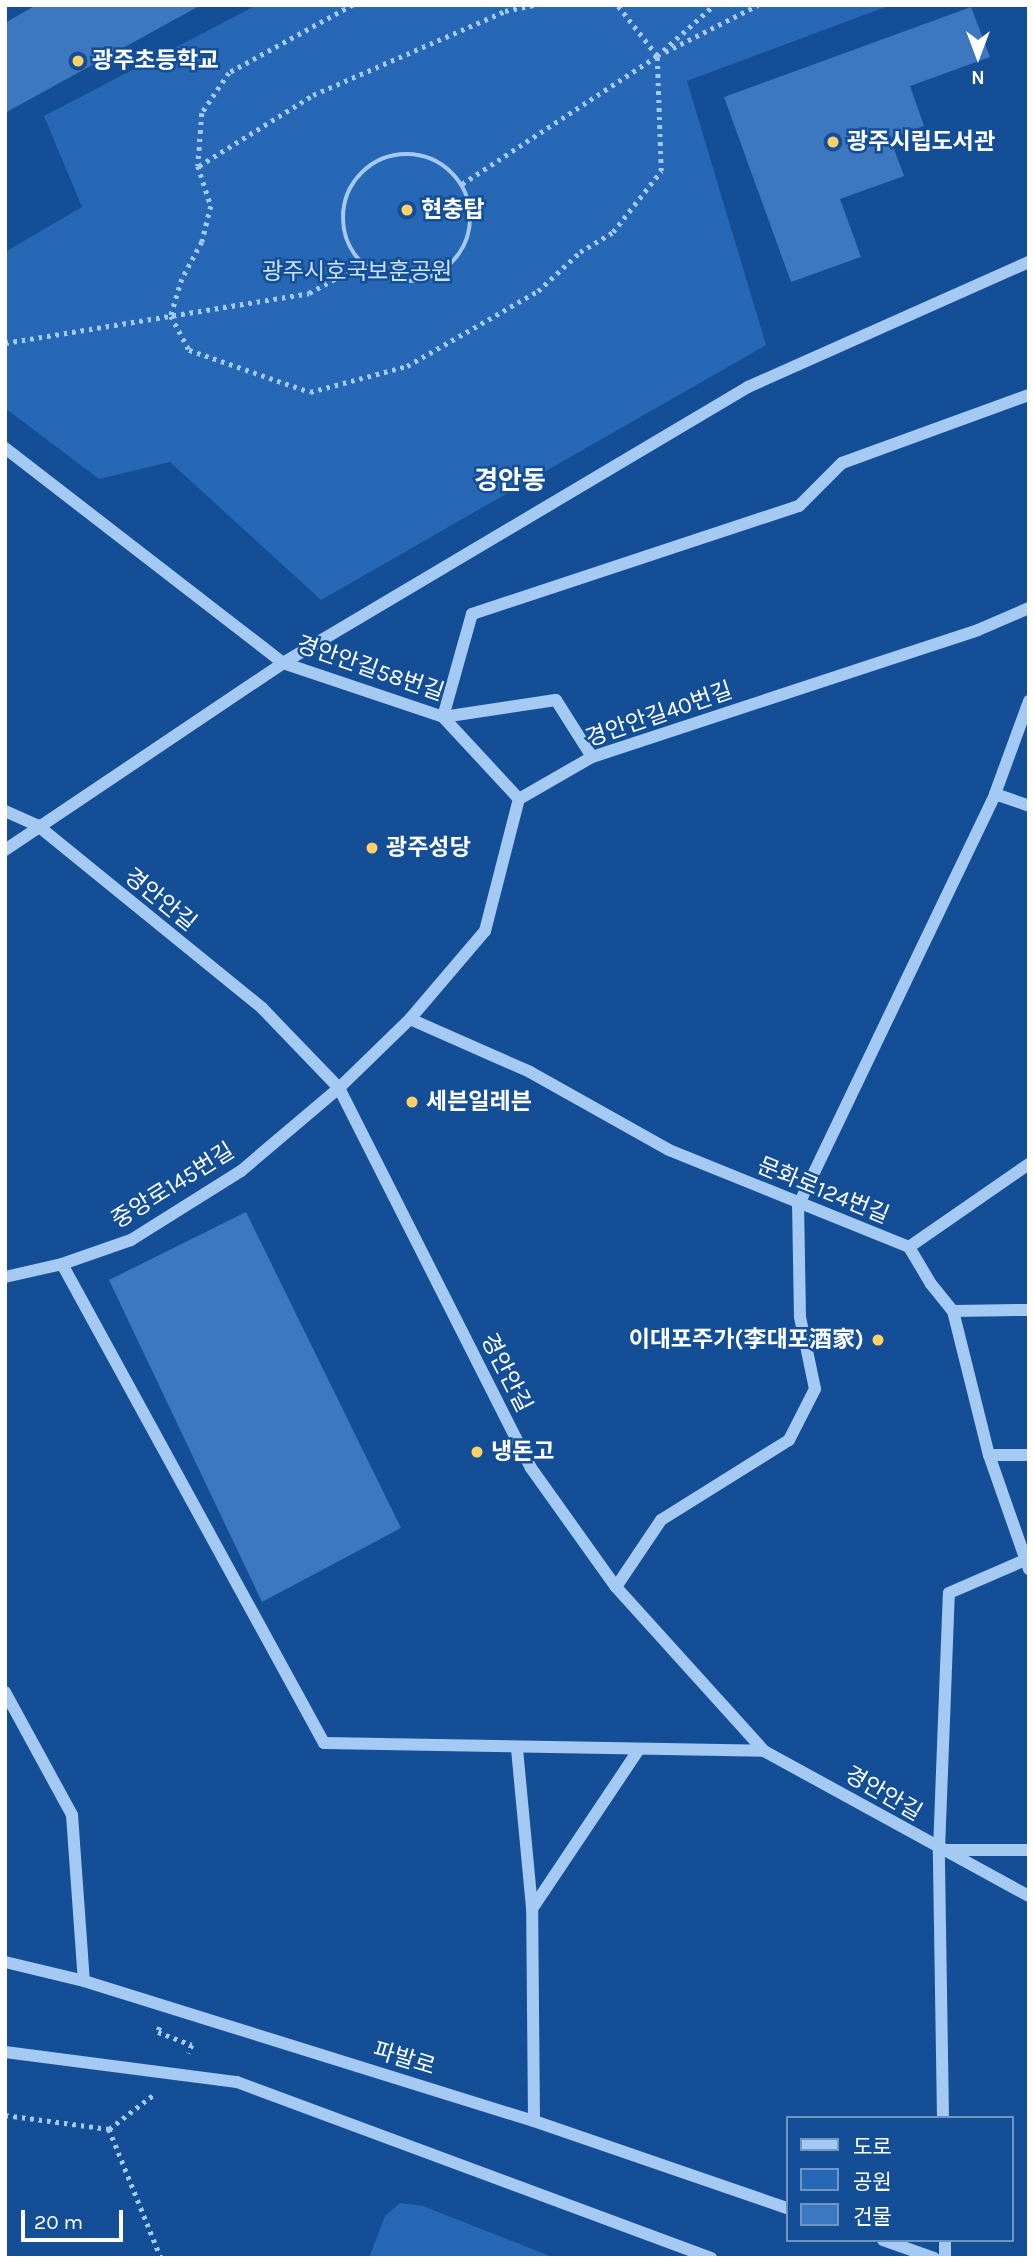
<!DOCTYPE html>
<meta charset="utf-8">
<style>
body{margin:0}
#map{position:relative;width:1034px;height:2263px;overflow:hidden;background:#134e97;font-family:Karla,"Noto Sans KR",sans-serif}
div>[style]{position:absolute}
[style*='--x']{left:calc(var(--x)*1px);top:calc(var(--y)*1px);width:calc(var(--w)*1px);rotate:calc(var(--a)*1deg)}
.green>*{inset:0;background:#2668b6}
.building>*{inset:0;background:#3c77bf}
.path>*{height:4.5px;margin-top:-2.25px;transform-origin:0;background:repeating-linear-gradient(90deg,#a4c9f3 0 3.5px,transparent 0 8.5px)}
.path>.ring{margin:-2.25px;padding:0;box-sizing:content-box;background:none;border:4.5px solid #a4c9f3;border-radius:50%}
.minor>*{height:12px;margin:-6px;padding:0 6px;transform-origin:6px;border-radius:6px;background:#a4c9f3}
.dots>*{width:19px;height:19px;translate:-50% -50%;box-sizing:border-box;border:4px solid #134e97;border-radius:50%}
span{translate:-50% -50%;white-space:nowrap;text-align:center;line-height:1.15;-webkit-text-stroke:5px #134e97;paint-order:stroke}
.poi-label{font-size:23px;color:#fff;font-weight:700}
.left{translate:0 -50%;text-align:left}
.right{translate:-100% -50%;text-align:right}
.park-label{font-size:23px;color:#cce3fd}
.street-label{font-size:23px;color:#fff}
.quarter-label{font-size:26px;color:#fff;font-weight:700}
.frame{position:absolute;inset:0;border:7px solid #fff;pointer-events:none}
.legend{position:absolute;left:786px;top:2116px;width:228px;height:126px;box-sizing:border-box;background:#134e97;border:2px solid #7195c1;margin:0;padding:9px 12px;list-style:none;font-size:21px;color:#fff}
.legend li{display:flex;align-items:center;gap:14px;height:35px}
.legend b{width:35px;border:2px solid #7195c1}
.north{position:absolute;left:943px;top:21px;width:70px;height:70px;-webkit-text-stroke:5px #134e97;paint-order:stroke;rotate:180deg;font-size:19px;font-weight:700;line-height:28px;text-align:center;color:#fff}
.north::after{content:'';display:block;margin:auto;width:24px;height:32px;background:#fff;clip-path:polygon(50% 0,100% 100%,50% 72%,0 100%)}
.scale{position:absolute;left:21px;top:2210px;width:102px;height:32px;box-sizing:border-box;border:4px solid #fff;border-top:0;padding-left:9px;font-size:21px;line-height:24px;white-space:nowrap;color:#fff;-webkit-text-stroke:5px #134e97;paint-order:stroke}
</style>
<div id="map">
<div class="green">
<i style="clip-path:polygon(257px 5px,891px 5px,687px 81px,766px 345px,321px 600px,170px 462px,99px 479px,5px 408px,5px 252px,82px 207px,44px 116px)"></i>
<i style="clip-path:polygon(400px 2203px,423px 2206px,555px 2258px,369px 2258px,385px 2216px)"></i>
</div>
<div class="building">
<i style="clip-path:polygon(36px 5px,201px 5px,5px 113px,5px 23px)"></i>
<i style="clip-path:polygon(971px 7px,990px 57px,910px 86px,924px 126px,890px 138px,904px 176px,840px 199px,861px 257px,791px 282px,724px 97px)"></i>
<i style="clip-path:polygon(246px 1212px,401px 1528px,262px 1602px,109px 1280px)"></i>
</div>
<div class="path">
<i style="--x:353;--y:5;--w:141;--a:151.3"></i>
<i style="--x:229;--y:73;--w:48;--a:124"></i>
<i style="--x:202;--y:113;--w:53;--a:94.3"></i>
<i style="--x:198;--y:166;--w:42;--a:72"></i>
<i style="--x:211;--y:206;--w:37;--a:104"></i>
<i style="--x:202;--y:242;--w:42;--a:118.4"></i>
<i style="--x:182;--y:279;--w:39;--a:107"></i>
<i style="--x:171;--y:316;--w:38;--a:62"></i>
<i style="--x:189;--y:350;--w:128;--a:19.1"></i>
<i style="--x:310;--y:392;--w:100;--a:-15"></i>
<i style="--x:407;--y:366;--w:151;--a:-29.8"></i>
<i style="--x:538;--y:291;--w:57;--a:-42.9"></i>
<i style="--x:580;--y:252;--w:39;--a:-31"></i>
<i style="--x:613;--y:232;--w:78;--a:-51.8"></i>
<i style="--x:661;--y:171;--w:115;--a:-92"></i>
<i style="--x:657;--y:56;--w:65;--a:-128.1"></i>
<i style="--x:665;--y:52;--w:104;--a:-26.8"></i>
<i class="ring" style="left:343px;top:154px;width:123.5px;height:123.5px"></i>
<i style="--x:199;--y:166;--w:134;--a:-31.9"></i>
<i style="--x:313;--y:95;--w:210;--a:-23.6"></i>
<i style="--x:505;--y:11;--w:29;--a:-12"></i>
<i style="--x:462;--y:184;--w:233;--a:-33.3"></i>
<i style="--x:657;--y:56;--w:76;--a:-41.8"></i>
<i style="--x:5;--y:343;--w:308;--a:-9.3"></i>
<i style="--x:309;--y:293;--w:60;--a:-28.7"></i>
<i style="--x:160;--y:2027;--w:5;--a:112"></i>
<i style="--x:158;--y:2032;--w:36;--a:21"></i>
<i style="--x:192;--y:2045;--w:9;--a:111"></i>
<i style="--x:5;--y:2115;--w:105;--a:7.7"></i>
<i style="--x:109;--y:2129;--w:139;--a:68"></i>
<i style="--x:109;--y:2129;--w:56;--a:-37.7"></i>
</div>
<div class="minor">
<i style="--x:5;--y:448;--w:351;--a:37.7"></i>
<i style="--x:283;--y:663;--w:169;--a:18.6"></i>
<i style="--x:443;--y:717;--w:114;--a:-8.6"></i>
<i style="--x:556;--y:700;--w:67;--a:57.7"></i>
<i style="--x:995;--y:794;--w:36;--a:19"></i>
<i style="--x:519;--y:799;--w:112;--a:-132.8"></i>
<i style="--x:443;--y:717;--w:107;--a:-74.3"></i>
<i style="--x:472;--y:614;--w:344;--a:-18.3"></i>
<i style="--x:799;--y:506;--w:61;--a:-45"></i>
<i style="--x:842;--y:463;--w:199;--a:-20"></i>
<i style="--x:5;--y:811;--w:35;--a:24"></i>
<i style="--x:37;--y:825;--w:290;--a:39.1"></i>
<i style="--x:262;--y:1008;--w:111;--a:46.1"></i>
<i style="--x:339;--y:1088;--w:426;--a:63.2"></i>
<i style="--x:531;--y:1468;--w:146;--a:54.5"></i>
<i style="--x:616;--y:1587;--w:221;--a:47.9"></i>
<i style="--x:764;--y:1751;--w:302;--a:28.7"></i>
<i style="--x:5;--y:850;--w:335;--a:-33.9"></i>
<i style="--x:283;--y:663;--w:541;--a:-30.69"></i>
<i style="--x:748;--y:387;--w:308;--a:-24"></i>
<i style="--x:410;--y:1019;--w:131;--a:23.8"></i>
<i style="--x:530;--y:1072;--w:159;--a:29.3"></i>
<i style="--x:669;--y:1150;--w:259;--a:22"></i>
<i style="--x:909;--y:1247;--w:43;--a:59.3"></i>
<i style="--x:931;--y:1284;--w:35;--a:51"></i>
<i style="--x:953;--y:1311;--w:148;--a:76"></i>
<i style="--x:989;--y:1455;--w:121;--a:70.7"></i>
<i style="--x:909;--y:1247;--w:146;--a:-34.7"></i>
<i style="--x:62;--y:1264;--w:546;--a:61.32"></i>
<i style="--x:324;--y:1743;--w:440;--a:1"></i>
<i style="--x:5;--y:1277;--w:58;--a:-12.8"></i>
<i style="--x:62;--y:1264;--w:73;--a:-19.2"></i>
<i style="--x:131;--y:1240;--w:130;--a:-32.1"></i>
<i style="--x:241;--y:1171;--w:128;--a:-40.3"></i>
<i style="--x:339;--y:1088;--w:99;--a:-44.2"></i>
<i style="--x:410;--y:1019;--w:116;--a:-49.6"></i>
<i style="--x:485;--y:931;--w:136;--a:-75.6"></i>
<i style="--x:519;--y:799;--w:84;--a:-29.9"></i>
<i style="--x:592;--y:757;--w:406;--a:-18.2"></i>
<i style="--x:978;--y:630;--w:56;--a:-23.3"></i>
<i style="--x:953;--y:1311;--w:76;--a:-0.8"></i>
<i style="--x:989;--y:1455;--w:40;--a:0"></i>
<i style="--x:616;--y:1587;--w:81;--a:-56.1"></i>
<i style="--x:661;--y:1520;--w:151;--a:-32"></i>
<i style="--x:789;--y:1440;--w:57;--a:-63"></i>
<i style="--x:815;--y:1389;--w:74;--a:-101.8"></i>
<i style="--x:800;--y:1317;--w:111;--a:-91"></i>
<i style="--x:798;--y:1206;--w:457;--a:-64.4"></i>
<i style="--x:995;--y:794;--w:99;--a:-69.9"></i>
<i style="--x:5;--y:1692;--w:140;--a:61.4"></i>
<i style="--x:72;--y:1815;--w:166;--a:85.9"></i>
<i style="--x:517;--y:1749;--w:161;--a:84.6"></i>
<i style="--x:943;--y:1850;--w:86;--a:0"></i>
<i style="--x:5;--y:1962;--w:81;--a:13.5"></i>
<i style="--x:84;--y:1981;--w:471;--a:17.3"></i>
<i style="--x:534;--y:2121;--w:268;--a:19"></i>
<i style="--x:5;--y:2052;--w:234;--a:7.4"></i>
<i style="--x:237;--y:2082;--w:506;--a:20.37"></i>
<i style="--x:943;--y:2118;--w:268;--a:-90.9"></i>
<i style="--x:939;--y:1850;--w:257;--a:-87.8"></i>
<i style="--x:949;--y:1593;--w:81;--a:-23.4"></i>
<i style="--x:534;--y:2121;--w:212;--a:-90.5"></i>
<i style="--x:532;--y:1909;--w:192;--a:-56.2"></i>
<i style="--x:883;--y:2240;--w:54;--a:19.4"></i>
<i style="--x:945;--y:2240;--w:18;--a:90"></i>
</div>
<div class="dots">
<i style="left:78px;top:61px;background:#ffd166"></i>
<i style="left:833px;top:142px;background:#ffd166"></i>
<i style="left:407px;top:210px;background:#ffd166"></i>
<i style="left:372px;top:848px;background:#ffd166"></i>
<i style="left:412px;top:1102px;background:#ffd166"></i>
<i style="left:878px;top:1340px;background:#ffd166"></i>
<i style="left:477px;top:1452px;background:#ffd166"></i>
</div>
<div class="poi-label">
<span class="left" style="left:92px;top:61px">광주초등학교</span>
<span class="left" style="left:847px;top:142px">광주시립도서관</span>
<span class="left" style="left:421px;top:210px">현충탑</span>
<span class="left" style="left:386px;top:848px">광주성당</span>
<span class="left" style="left:426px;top:1102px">세븐일레븐</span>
<span class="right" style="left:864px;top:1340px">이대포주가(李대포酒家)</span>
<span class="left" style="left:491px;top:1452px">냉돈고</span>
</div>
<div class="park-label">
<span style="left:357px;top:272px">광주시호국보훈공원</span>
</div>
<div class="street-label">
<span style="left:370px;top:669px;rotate:19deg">경안안길58번길</span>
<span style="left:659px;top:715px;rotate:-19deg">경안안길40번길</span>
<span style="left:160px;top:900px;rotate:39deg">경안안길</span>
<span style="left:173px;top:1186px;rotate:-32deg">중앙로145번길</span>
<span style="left:823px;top:1191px;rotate:22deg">문화로124번길</span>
<span style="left:506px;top:1373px;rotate:63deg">경안안길</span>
<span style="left:883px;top:1794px;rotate:30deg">경안안길</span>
<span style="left:404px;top:2059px;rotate:17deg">파발로</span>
</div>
<div class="quarter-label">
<span style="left:510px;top:481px">경안동</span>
</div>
<div class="frame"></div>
<ul class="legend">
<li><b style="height:9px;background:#a4c9f3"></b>도로</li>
<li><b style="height:19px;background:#2668b6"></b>공원</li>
<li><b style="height:19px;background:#3c77bf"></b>건물</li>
</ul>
<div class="north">N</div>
<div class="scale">20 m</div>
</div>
